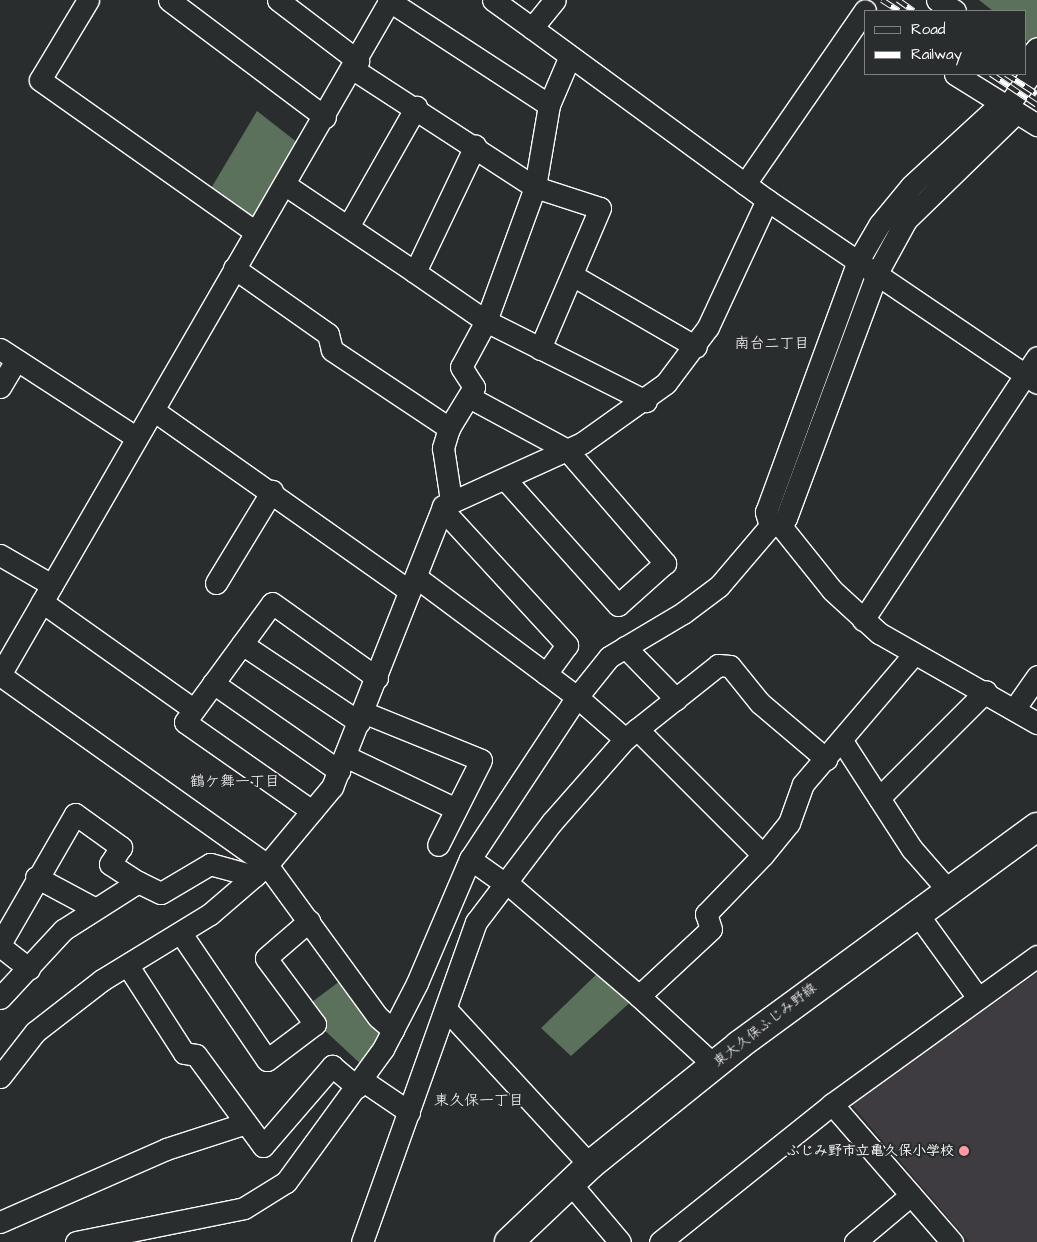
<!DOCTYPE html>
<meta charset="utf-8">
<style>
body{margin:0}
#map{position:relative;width:1037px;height:1242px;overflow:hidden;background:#2a2d2e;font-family:"Architects Daughter","Klee One",sans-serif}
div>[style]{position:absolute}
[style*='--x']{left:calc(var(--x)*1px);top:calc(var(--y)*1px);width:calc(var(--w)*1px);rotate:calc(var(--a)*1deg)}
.built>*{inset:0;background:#3e3c41}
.green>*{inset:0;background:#5b715c}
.roads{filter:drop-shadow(1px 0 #fff) drop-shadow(-1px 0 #fff) drop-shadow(0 1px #fff) drop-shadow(0 -1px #fff)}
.minor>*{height:21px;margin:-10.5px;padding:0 10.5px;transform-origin:10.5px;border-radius:10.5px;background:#2a2d2e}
.major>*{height:28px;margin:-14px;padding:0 14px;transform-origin:14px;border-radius:14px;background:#2a2d2e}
.rail>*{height:5.5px;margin-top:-2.75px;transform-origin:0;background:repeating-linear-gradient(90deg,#2a2d2e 0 11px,#fff 0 22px);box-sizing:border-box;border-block:1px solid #fff}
.dots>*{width:14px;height:14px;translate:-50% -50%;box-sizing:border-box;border:2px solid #2a2d2e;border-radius:50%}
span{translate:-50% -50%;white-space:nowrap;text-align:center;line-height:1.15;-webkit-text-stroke:4.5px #2a2d2e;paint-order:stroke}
.street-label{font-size:14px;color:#fff}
.poi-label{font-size:14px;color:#fff;font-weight:700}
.right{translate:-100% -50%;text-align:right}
.neighbourhood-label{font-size:15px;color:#fff}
.legend{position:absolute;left:864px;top:10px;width:162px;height:65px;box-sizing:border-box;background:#2a2d2e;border:1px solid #7f8182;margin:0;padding:6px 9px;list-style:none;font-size:15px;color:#fff}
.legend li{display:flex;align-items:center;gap:10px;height:25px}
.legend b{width:25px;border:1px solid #7f8182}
</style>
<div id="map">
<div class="built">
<i style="clip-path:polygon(1037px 973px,1037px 1242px,969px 1242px,851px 1104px)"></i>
</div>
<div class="green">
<i style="clip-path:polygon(979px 0,1037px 0,1037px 42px,1033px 46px,1026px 40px,1026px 11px,993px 11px)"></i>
<i style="clip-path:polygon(257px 111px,298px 143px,252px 219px,210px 190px)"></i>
<i style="clip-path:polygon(603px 968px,635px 998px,571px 1056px,541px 1028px)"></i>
<i style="clip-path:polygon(344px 978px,382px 1027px,365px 1068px,321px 1027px,308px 1005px)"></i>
</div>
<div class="roads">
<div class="minor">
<i style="--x:88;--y:0;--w:93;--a:121"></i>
<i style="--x:40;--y:80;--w:262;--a:35.2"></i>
<i style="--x:169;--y:0;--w:195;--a:36.9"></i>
<i style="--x:278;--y:0;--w:101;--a:37.3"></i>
<i style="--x:388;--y:0;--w:192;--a:33.1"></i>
<i style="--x:549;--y:105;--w:83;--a:99.7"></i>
<i style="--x:535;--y:187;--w:143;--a:110.1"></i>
<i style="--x:486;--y:321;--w:52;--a:118.5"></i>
<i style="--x:461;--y:367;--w:24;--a:57"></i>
<i style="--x:474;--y:387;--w:48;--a:121.4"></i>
<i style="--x:449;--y:428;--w:21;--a:107"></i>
<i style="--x:443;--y:448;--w:53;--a:81.3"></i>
<i style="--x:390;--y:0;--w:780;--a:120.02"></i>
<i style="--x:0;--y:675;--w:328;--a:35.4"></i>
<i style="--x:267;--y:865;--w:188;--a:53.9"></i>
<i style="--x:378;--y:1017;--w:20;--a:41"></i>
<i style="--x:493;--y:0;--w:48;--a:35.7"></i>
<i style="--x:532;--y:28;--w:36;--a:-51"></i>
<i style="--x:937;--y:0;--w:21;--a:31"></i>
<i style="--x:532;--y:28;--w:291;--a:36.2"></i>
<i style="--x:767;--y:200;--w:326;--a:34.1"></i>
<i style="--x:1028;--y:59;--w:14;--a:-51"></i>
<i style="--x:353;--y:69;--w:217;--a:33"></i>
<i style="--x:535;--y:187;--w:68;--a:17.9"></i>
<i style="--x:600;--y:208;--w:153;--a:113.1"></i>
<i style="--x:955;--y:74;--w:97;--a:31.9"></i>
<i style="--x:549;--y:105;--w:51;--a:-66.9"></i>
<i style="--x:1006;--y:108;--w:46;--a:-53.9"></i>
<i style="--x:284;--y:184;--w:158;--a:33.9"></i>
<i style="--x:415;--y:272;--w:140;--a:-64.5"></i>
<i style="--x:745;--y:184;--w:211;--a:-55.4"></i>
<i style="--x:349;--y:225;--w:136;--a:-60.4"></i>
<i style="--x:234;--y:268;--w:115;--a:35.1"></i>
<i style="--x:328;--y:334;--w:16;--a:76"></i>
<i style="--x:332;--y:350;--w:141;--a:33.7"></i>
<i style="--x:415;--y:272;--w:86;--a:34.6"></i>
<i style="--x:486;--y:321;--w:179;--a:26.6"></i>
<i style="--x:572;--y:275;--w:143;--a:30.1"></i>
<i style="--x:0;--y:349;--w:163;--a:33"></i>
<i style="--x:0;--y:387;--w:31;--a:-59"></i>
<i style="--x:469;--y:397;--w:111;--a:28.4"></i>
<i style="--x:567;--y:450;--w:150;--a:49.1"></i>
<i style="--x:665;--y:563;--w:63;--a:138.2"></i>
<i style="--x:618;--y:605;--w:169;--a:-131.9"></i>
<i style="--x:153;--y:410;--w:314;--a:35.2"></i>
<i style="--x:442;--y:509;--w:185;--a:47.4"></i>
<i style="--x:567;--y:645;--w:36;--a:126"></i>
<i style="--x:780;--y:525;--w:83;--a:51.3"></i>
<i style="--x:832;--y:590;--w:64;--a:42.5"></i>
<i style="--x:879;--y:633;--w:182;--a:29.7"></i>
<i style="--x:770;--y:526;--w:10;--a:-6"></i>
<i style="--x:780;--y:525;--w:9;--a:-49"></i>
<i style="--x:786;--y:518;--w:261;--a:-69.6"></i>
<i style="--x:877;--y:273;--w:60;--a:-61.3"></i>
<i style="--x:906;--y:220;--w:153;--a:-44.2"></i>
<i style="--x:770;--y:526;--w:15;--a:-106"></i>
<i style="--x:766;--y:512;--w:267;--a:-69.9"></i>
<i style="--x:858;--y:261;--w:42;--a:-59.7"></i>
<i style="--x:879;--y:225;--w:50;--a:-50.6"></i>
<i style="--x:911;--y:186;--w:120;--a:-42.6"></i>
<i style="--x:0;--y:555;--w:60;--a:30"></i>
<i style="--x:416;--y:577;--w:201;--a:36.7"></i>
<i style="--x:577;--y:697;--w:64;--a:41.2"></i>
<i style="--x:625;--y:739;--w:119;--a:-38.5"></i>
<i style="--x:718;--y:665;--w:12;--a:5"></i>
<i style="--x:730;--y:666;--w:48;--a:51"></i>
<i style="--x:760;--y:703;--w:87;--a:40.3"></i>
<i style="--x:216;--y:583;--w:108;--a:-58.7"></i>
<i style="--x:42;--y:602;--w:185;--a:35.3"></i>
<i style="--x:863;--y:620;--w:315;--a:-56.5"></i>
<i style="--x:242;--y:644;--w:141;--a:33.7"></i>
<i style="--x:625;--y:647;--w:73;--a:45.6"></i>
<i style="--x:213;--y:683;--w:154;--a:34.9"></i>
<i style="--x:1015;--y:708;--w:39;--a:-55"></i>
<i style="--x:363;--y:712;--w:127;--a:22.1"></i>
<i style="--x:481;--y:760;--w:95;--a:116.8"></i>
<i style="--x:637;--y:729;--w:178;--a:45"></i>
<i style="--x:842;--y:741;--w:129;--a:57.1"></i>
<i style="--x:912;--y:849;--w:53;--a:48.8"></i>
<i style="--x:345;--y:756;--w:123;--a:25.5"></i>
<i style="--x:879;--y:798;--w:151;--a:-45"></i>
<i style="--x:312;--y:811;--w:155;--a:-145"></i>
<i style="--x:185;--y:722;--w:147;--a:-53.8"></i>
<i style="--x:272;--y:603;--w:129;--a:35.5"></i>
<i style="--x:470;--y:859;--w:42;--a:35.2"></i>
<i style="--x:36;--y:877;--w:64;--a:28.2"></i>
<i style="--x:506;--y:882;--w:175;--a:40.6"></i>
<i style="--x:916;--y:912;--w:106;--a:54.2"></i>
<i style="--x:182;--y:935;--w:151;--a:55.8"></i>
<i style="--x:267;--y:1060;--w:60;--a:-36.9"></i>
<i style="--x:315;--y:1024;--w:82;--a:-126.6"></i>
<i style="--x:266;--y:958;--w:57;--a:-40.7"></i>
<i style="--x:0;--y:944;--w:150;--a:-60"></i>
<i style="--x:75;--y:814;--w:57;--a:35.7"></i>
<i style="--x:121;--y:847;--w:20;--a:123"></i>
<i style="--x:110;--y:864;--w:33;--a:33"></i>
<i style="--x:0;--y:946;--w:37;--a:38"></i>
<i style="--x:128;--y:966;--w:103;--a:57.2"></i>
<i style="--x:184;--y:1053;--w:12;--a:9"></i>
<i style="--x:196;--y:1055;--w:113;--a:53.6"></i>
<i style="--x:263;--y:1146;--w:106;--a:-49.2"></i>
<i style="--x:332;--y:1066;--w:33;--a:40"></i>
<i style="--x:0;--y:998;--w:93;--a:-47.2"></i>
<i style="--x:63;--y:930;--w:89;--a:-32.6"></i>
<i style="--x:138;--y:882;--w:25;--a:26"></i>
<i style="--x:161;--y:893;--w:57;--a:-30.6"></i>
<i style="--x:210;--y:864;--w:46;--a:15.3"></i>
<i style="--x:446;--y:1009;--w:212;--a:47.3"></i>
<i style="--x:714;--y:1065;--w:102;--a:-137.4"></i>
<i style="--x:639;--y:996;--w:98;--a:-42.9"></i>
<i style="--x:711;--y:929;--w:16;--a:-108"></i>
<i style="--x:706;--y:914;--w:82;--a:-46"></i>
<i style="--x:763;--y:855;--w:41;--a:-50.9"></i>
<i style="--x:789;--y:823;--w:41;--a:-70.3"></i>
<i style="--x:803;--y:784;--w:171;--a:-49.5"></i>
<i style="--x:0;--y:1077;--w:57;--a:-52.1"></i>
<i style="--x:35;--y:1032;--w:85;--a:-37.8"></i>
<i style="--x:102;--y:980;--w:127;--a:-31.4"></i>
<i style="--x:210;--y:914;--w:75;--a:-40.7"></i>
<i style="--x:267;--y:865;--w:102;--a:-50.2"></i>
<i style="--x:332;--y:787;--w:302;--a:-68.4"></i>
<i style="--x:443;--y:506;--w:153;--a:-24.4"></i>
<i style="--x:582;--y:443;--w:103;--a:-35.5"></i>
<i style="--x:666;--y:383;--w:70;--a:-53.1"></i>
<i style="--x:708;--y:327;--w:140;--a:-65.1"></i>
<i style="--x:362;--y:1080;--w:57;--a:34.2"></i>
<i style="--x:832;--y:1104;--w:183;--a:49"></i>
<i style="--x:570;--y:1183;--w:77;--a:49.7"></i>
<i style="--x:0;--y:1222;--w:181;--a:-23.7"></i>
<i style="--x:166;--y:1149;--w:81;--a:-18"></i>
<i style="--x:76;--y:1242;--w:171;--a:-11.4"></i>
<i style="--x:244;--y:1208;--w:49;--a:-31.8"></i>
<i style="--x:286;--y:1182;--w:165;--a:-53.9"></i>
<i style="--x:383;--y:1049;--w:74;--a:-62.7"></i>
<i style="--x:417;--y:983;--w:135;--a:-66.9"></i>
<i style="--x:470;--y:859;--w:194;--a:-56.6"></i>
<i style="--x:577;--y:697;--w:51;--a:-51.3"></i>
<i style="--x:609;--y:657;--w:86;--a:-30.7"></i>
<i style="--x:683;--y:613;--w:45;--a:-36.9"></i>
<i style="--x:719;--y:586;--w:79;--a:-49.6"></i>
<i style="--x:362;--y:1242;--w:340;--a:-70.4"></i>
<i style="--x:476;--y:922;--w:126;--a:-52.8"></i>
<i style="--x:552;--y:822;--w:111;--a:-48.7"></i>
<i style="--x:660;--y:1242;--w:221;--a:-38.7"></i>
<i style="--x:832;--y:1104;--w:253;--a:-35.8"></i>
<i style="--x:855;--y:1242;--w:73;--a:-40"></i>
</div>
<div class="major">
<i style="--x:509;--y:1242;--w:112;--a:-43.5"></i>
<i style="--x:590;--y:1165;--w:191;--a:-38.8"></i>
<i style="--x:739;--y:1045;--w:369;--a:-36.2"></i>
</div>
</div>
<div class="rail">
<i style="--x:882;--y:0;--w:20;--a:33"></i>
<i style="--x:898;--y:0;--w:19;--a:35"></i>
<i style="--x:991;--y:74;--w:55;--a:34"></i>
<i style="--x:1006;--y:74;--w:37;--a:33"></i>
</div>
<div class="dots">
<i style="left:964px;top:1151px;background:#ff9aa2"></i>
</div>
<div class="street-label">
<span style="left:765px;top:1025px;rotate:-38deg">東大久保ふじみ野線</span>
</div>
<div class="poi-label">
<span class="right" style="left:954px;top:1151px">ふじみ野市立亀久保小学校</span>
</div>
<div class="neighbourhood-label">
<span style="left:772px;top:344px">南台二丁目</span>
<span style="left:235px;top:782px">鶴ケ舞一丁目</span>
<span style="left:479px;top:1101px">東久保一丁目</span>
</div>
<ul class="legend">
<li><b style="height:6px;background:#2a2d2e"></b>Road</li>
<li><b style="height:6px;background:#fff"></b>Railway</li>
</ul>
</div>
